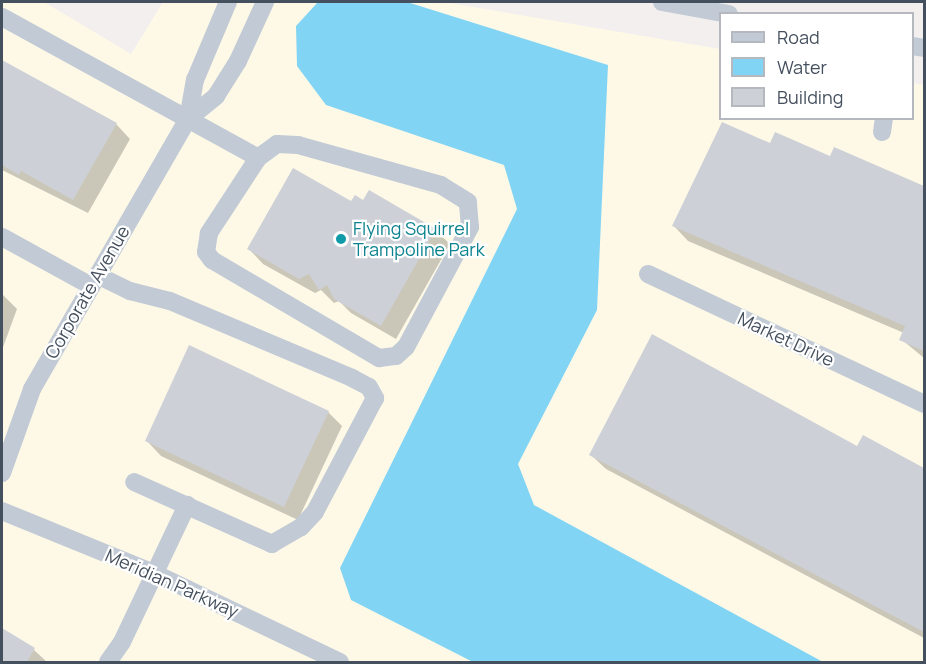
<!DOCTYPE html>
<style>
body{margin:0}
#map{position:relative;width:926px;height:664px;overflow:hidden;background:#f2efee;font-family:Manrope,sans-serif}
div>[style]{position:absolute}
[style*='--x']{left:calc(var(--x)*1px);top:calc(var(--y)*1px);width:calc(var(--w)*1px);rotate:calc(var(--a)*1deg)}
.commercial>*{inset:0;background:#fef9e7}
.water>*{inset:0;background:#82d4f4}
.shadow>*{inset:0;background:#0003}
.building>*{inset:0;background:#cdd0d7}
.minor>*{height:18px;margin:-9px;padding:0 9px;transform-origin:9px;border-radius:9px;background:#c1cad5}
.dots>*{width:16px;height:16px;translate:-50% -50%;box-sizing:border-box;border:3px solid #fff;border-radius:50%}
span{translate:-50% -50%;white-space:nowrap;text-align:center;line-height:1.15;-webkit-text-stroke:4.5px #fff;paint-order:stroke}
.culture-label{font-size:18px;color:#0d838f}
.left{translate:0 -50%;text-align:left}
.street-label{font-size:18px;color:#45505e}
.frame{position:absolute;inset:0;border:3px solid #45505e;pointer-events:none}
.legend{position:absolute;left:719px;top:12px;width:195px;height:108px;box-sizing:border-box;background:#fff;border:2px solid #b5b9bf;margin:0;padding:8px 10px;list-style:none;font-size:18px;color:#45505e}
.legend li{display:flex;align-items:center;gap:12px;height:30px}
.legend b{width:30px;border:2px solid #b5b9bf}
</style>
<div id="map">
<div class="commercial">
<i style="clip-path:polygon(2px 2px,44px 2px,131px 54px,163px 2px,444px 2px,720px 49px,720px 118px,912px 118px,913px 83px,924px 85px,924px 662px,2px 662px)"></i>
</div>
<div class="water">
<i style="clip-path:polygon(318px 2px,407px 2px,608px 65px,597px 310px,518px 464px,534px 505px,823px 662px,473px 662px,351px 600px,340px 568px,517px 209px,504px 165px,326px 105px,297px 66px,296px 26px)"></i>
</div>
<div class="shadow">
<i style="clip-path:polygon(2px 61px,116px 124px,130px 139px,88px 213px,2px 170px)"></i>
<i style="clip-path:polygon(771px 145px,830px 157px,835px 149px,924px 187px,924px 358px,901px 339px,904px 333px,688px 241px,674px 226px)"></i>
<i style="clip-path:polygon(352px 203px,435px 230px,450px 244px,396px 339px,351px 313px,339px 301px,334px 303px,321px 290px,315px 293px,263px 264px,249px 249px)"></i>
<i style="clip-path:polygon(2px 294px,17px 309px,2px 350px)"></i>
<i style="clip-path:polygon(328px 412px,342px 426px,298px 520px,161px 456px,147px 441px)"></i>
<i style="clip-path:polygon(863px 437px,924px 470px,924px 638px,606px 469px,591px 455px,858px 449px)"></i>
<i style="clip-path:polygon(2px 629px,34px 650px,47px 662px,2px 662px)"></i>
</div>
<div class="building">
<i style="clip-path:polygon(2px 60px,117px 123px,73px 200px,21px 171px,19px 175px,2px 165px)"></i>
<i style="clip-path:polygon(722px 122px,770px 143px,775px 132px,830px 156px,834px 147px,924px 186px,924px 351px,899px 340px,905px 326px,672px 226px)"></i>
<i style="clip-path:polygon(293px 168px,351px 201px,355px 195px,363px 200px,369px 190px,436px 229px,381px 326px,334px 299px,327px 285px,319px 290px,309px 274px,299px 279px,247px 249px)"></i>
<i style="clip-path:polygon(652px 334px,857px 446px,863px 435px,924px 468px,924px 632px,589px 455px)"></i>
<i style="clip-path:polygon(189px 345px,329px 411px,284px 507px,145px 441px)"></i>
<i style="clip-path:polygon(2px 628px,35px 648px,27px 662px,2px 662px)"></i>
</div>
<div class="minor">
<i style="--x:662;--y:2;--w:68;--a:10.2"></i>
<i style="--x:2;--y:17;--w:292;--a:28.8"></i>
<i style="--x:258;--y:158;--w:90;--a:123.2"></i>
<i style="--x:209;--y:233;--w:19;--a:99"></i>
<i style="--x:206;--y:252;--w:10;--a:53"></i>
<i style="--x:212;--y:260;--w:194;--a:30.4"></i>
<i style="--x:379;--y:358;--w:17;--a:-7"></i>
<i style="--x:396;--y:356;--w:13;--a:-42"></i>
<i style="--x:406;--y:347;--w:136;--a:-61.9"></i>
<i style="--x:470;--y:227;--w:25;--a:-95"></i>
<i style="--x:468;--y:202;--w:32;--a:-148"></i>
<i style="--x:441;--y:185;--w:148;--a:-164.4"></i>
<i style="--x:298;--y:145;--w:21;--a:-177"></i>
<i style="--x:277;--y:144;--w:24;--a:144"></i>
<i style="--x:912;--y:46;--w:12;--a:9"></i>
<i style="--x:188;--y:119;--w:40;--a:-80"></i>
<i style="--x:195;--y:80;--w:85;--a:-67.1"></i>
<i style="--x:882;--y:132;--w:14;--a:-82"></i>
<i style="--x:2;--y:237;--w:102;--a:28.8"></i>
<i style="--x:648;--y:274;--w:305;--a:25.2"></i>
<i style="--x:97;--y:275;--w:37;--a:26"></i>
<i style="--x:130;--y:291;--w:41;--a:14"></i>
<i style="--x:170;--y:301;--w:198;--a:22.9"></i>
<i style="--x:352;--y:378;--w:19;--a:28"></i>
<i style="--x:369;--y:387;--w:13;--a:61"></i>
<i style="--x:375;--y:398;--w:129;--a:117.8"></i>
<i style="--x:315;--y:512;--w:21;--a:133"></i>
<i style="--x:301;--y:527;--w:34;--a:150"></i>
<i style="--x:272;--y:544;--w:151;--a:-155.8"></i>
<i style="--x:2;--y:473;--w:89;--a:-70.3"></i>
<i style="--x:32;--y:389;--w:312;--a:-60"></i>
<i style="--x:188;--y:119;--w:36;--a:-39"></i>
<i style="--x:216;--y:96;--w:41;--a:-57.8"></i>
<i style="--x:238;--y:61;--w:65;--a:-65.4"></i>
<i style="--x:2;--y:511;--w:166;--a:22.2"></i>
<i style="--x:156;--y:574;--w:204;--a:25.6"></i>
<i style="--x:108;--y:662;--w:24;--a:-55"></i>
<i style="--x:122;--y:642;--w:152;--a:-64.6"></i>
</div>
<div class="dots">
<i style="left:341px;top:239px;background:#0f9aa8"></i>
</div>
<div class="culture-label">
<span class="left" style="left:353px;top:239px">Flying Squirrel<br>Trampoline Park</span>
</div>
<div class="street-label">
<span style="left:87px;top:292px;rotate:-60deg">Corporate Avenue</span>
<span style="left:786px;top:339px;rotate:25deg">Market Drive</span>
<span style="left:172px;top:583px;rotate:24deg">Meridian Parkway</span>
</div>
<div class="frame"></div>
<ul class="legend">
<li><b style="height:8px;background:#c1cad5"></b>Road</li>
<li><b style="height:16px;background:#82d4f4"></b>Water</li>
<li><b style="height:16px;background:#cdd0d7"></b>Building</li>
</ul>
</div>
